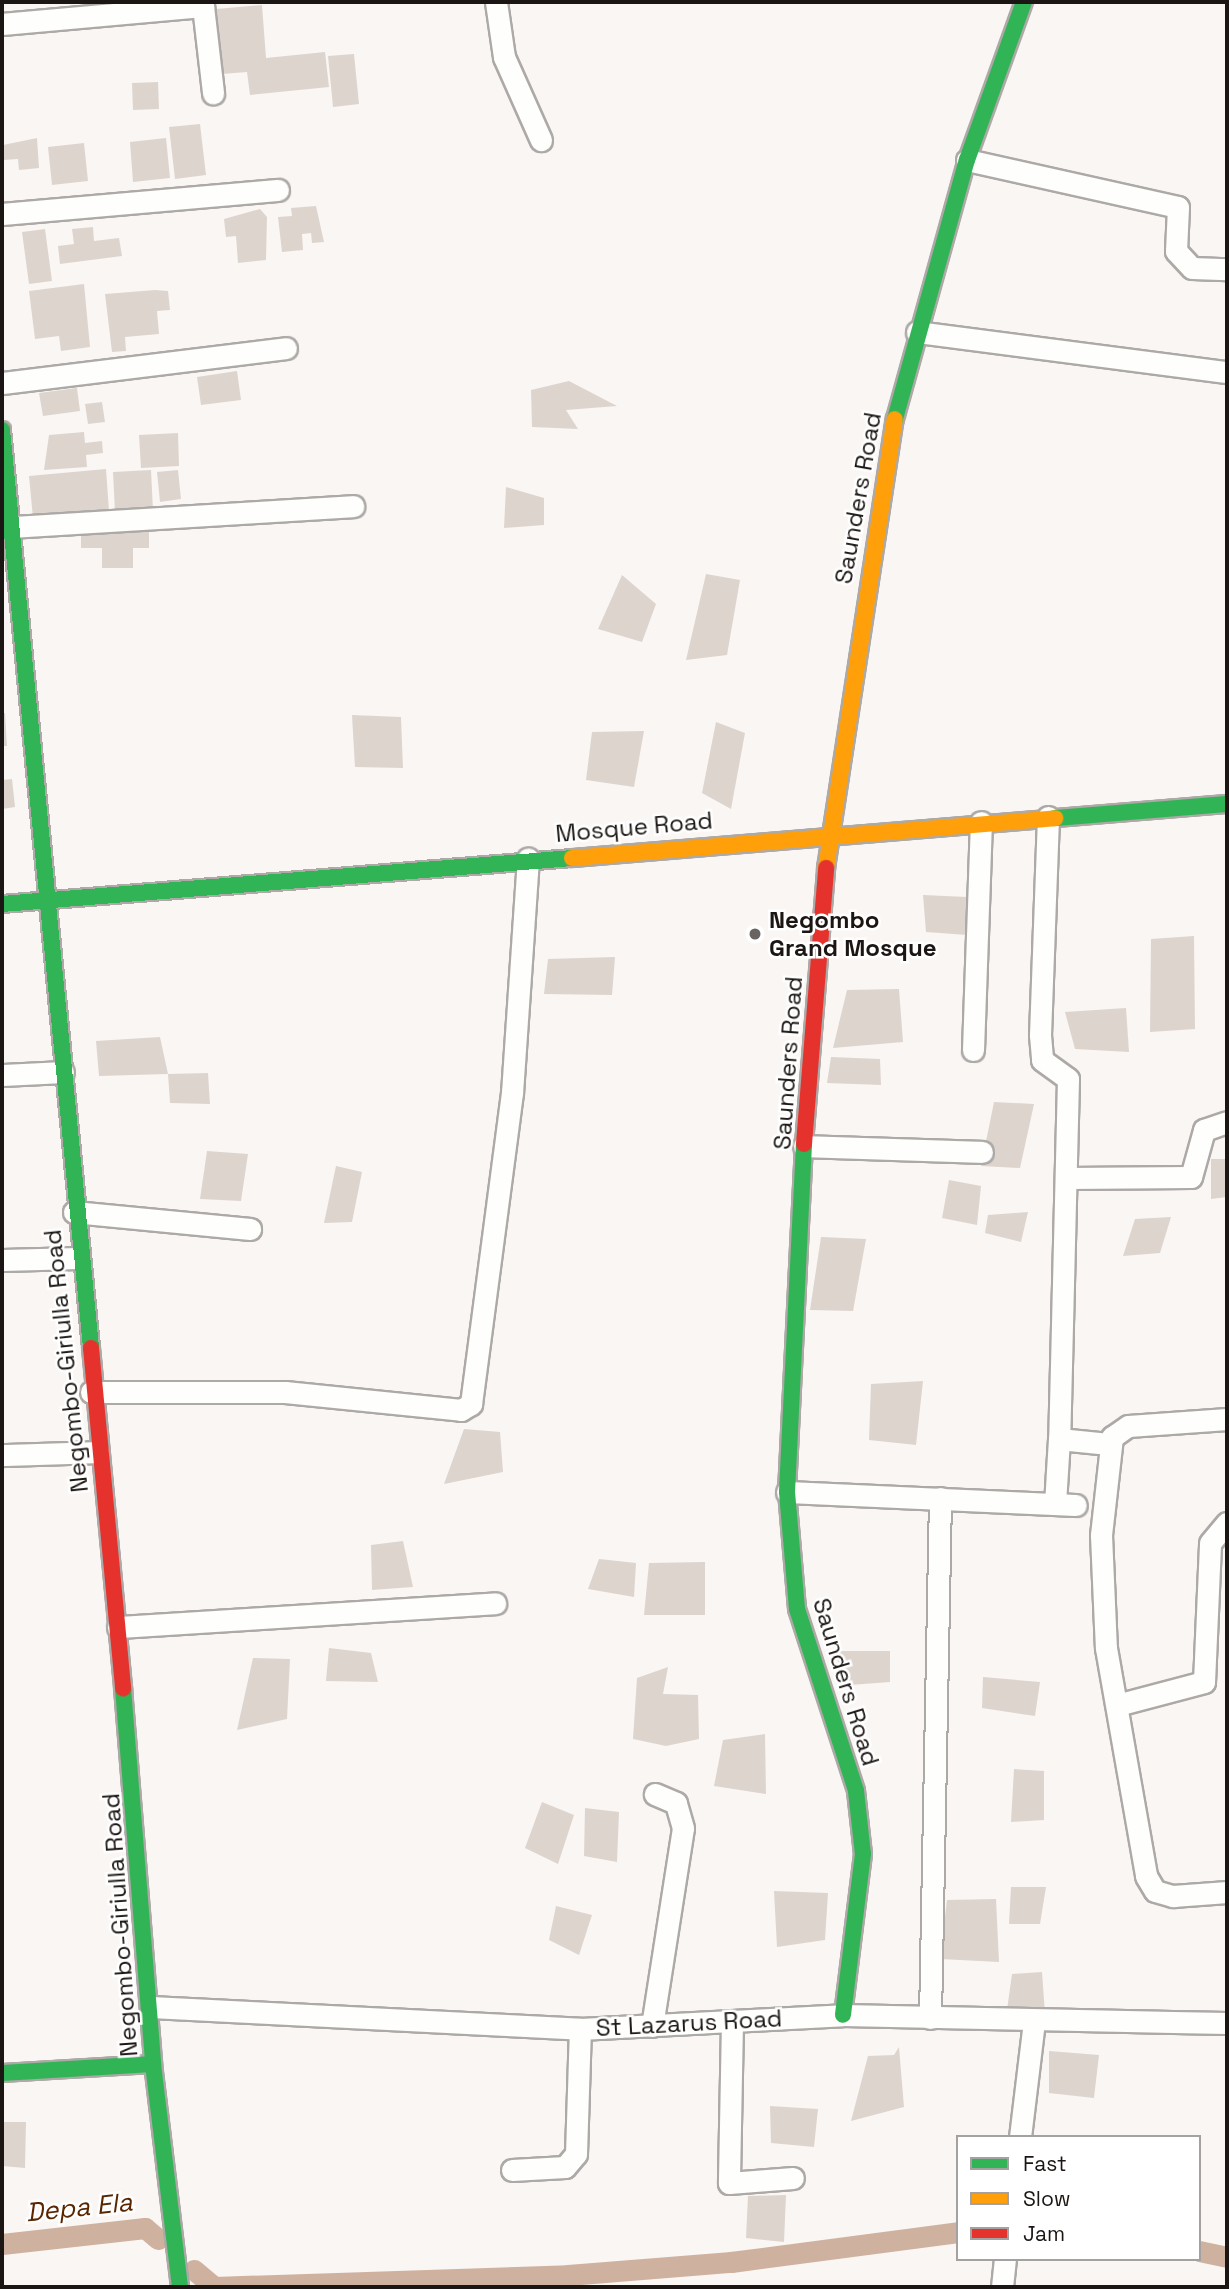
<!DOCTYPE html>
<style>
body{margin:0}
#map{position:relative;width:1229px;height:2289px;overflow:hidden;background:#faf6f4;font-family:"Space Grotesk",sans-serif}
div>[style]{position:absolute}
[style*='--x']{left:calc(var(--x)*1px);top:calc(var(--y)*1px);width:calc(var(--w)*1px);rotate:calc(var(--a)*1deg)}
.canal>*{height:21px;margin:-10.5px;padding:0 10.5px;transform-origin:10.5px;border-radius:10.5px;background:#cfb1a0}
.building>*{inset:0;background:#ddd4ce}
.roads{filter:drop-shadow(2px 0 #ada9a7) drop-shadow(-2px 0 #ada9a7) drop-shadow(0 2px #ada9a7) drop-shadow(0 -2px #ada9a7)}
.street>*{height:21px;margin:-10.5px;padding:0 10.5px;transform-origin:10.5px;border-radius:10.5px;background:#fefefd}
.fast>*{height:16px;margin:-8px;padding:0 8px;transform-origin:8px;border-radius:8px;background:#30b455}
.slow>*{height:16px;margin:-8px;padding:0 8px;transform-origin:8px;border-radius:8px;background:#ff9f0a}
.jam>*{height:16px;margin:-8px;padding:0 8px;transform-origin:8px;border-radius:8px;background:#e5322d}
.dots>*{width:19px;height:19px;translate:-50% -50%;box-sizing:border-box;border:4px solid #fff;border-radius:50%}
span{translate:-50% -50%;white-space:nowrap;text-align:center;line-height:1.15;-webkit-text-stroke:5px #fff;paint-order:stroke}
.street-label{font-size:24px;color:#1b1613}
.poi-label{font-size:24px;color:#1b1613;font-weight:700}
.left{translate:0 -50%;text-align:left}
.water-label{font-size:26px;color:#5a2600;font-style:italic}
.frame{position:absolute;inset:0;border:4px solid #1b1613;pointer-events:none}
.legend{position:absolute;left:956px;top:2135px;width:245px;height:126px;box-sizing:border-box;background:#fff;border:2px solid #a4a2a1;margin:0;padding:9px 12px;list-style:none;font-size:21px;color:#1b1613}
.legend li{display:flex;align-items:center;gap:14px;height:35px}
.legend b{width:35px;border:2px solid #a4a2a1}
</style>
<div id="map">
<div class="canal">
<i style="--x:2;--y:2244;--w:144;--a:-6.4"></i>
<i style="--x:145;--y:2228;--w:17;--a:40"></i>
<i style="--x:1199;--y:2251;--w:29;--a:12"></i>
<i style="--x:194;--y:2270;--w:26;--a:40"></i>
<i style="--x:214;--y:2287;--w:354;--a:-1.9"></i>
<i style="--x:568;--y:2275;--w:164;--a:-4.6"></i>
<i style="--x:731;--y:2262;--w:229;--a:-7.5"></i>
</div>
<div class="building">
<i style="clip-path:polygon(262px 5px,266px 58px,325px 52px,329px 87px,250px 95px,247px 72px,222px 74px,216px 9px)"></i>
<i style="clip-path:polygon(354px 54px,359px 104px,333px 107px,328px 56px)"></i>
<i style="clip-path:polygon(158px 82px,159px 109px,133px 110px,132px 83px)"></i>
<i style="clip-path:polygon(200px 124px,206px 175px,175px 179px,169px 127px)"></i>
<i style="clip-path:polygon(37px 138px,39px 168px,19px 170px,18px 159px,4px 160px,3px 145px)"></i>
<i style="clip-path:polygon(166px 138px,170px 178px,133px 182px,130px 142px)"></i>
<i style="clip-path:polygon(84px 143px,88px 181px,52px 185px,48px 147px)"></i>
<i style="clip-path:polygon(316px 206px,324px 242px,312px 243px,311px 233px,302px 234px,303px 250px,282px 252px,278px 217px,292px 216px,291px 208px)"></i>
<i style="clip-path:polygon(260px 209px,267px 217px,266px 260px,238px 263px,236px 236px,226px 237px,224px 219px)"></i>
<i style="clip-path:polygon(93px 227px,94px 241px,119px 238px,122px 256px,60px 264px,58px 246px,74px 244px,72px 229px)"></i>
<i style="clip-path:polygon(45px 229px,52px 281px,29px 284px,22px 232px)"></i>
<i style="clip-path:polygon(84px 284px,90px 347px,61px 351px,59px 336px,35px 339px,29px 291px)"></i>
<i style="clip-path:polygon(155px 290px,168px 291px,170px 310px,157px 311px,159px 334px,125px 337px,126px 351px,112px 352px,105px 294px)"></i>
<i style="clip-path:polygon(237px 371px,241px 400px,201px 405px,197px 377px)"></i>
<i style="clip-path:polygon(569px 381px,617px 406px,566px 410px,578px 429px,532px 427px,531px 390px)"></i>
<i style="clip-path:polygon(77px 388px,80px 411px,43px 416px,39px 393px)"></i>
<i style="clip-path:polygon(102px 402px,105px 422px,88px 424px,85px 404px)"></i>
<i style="clip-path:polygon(84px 432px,85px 443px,102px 441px,103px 453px,86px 455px,87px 467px,44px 470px,49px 435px)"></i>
<i style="clip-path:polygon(178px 433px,179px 466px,141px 468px,139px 435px)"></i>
<i style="clip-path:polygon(106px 469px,109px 511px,33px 518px,29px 476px)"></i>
<i style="clip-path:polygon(151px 470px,153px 511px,115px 512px,113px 472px)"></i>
<i style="clip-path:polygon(178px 470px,181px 499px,160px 502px,157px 472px)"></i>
<i style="clip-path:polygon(506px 487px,544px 498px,544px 525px,504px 528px)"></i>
<i style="clip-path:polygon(149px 524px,149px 548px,133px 548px,133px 568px,102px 568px,102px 548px,81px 548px,81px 525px)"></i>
<i style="clip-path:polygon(706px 574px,740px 580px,727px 655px,686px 660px)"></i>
<i style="clip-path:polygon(622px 575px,656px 604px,642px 642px,598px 629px)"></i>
<i style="clip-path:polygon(2px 713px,5px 713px,7px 746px,2px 746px)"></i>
<i style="clip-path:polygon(352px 715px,401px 717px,403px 768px,355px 767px)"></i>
<i style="clip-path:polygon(716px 722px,745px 733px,731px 809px,702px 793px)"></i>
<i style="clip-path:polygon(644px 731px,634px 787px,586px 780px,592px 732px)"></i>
<i style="clip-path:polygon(12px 779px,15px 807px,2px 809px,2px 780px)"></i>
<i style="clip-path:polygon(923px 895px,967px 897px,967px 935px,926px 932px)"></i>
<i style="clip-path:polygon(1194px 936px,1195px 1029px,1150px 1032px,1151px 939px)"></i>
<i style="clip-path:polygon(615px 957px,612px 995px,544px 994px,548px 959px)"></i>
<i style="clip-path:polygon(899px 989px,903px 1042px,833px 1048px,847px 990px)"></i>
<i style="clip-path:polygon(1126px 1008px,1129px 1052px,1075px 1049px,1065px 1012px)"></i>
<i style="clip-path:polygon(160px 1037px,168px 1074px,208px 1073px,210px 1104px,170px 1103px,168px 1074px,99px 1076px,96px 1041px)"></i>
<i style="clip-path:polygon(831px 1057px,880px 1059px,881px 1085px,827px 1083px)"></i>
<i style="clip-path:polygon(994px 1102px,1034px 1104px,1020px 1168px,981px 1166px)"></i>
<i style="clip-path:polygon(207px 1151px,248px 1154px,241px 1201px,200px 1199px)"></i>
<i style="clip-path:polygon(1211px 1159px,1227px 1159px,1227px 1197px,1211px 1199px)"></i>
<i style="clip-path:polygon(336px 1166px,362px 1172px,352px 1222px,324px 1223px)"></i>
<i style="clip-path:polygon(949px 1180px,981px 1186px,977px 1225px,942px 1218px)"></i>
<i style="clip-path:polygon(1028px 1212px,1021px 1242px,985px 1233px,988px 1215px)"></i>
<i style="clip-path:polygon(1171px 1217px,1160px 1253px,1123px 1256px,1135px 1219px)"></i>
<i style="clip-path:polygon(821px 1237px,866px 1239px,853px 1311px,810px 1310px)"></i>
<i style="clip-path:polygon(923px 1381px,916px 1445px,869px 1440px,871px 1384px)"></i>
<i style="clip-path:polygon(464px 1429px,500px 1432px,503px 1472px,444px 1484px)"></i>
<i style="clip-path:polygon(403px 1541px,413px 1587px,372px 1590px,371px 1545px)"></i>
<i style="clip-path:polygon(599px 1559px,636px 1563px,634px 1597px,588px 1589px)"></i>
<i style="clip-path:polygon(705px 1562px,705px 1615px,644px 1615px,649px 1563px)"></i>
<i style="clip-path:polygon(329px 1648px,371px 1653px,378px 1682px,326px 1681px)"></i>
<i style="clip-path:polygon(833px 1651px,890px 1651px,890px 1682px,850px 1685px)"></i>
<i style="clip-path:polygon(253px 1658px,290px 1659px,287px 1719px,237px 1730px)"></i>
<i style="clip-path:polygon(668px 1667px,663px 1694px,698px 1695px,699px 1739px,666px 1746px,633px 1739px,637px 1678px)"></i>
<i style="clip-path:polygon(983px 1677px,1040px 1682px,1035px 1716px,982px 1708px)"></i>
<i style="clip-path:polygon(765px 1734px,766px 1794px,714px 1786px,723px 1740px)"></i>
<i style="clip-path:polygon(1014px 1769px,1044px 1771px,1044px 1820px,1011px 1822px)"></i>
<i style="clip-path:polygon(542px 1802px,574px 1815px,558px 1864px,525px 1848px)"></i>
<i style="clip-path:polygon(585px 1808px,619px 1812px,617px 1862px,584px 1856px)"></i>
<i style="clip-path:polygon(1011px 1887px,1046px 1887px,1040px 1924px,1009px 1924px)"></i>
<i style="clip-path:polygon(774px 1891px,828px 1893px,825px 1940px,777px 1947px)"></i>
<i style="clip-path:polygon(996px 1899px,999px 1962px,940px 1959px,947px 1900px)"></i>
<i style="clip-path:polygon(556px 1906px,592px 1915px,579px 1955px,549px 1940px)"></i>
<i style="clip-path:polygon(1042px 1972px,1045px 2014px,1007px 2010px,1012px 1974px)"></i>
<i style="clip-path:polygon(899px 2047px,904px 2107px,851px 2121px,868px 2056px,894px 2055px)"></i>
<i style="clip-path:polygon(1049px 2051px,1099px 2055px,1094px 2098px,1049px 2093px)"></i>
<i style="clip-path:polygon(770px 2106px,818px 2109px,814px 2147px,771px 2143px)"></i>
<i style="clip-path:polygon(2px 2122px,26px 2122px,25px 2168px,2px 2166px)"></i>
<i style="clip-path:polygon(786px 2195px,784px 2242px,746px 2238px,748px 2196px)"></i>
</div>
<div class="roads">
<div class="street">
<i style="--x:496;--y:2;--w:56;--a:81.7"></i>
<i style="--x:504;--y:57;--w:91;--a:66"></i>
<i style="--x:2;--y:24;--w:202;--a:-5.1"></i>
<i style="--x:203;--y:6;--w:88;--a:83.4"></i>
<i style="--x:967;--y:160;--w:216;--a:12.6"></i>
<i style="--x:1178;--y:207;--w:44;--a:92.6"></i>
<i style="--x:1176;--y:251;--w:23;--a:47"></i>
<i style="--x:1192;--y:268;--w:35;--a:2"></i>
<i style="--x:2;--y:214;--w:277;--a:-5"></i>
<i style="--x:917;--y:332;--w:313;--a:7.4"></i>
<i style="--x:2;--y:383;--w:286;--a:-7"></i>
<i style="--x:12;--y:527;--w:342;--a:-3.5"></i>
<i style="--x:1048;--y:817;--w:218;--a:92.1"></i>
<i style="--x:1040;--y:1035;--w:25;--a:85"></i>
<i style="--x:1042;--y:1060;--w:32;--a:36"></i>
<i style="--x:1068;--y:1079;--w:360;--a:91.4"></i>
<i style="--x:1059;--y:1439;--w:50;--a:5.7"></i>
<i style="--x:973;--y:1050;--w:228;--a:-88"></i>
<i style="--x:2;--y:1075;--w:61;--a:-2.8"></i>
<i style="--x:804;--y:1146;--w:178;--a:1.9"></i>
<i style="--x:1067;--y:1178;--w:124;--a:-0.5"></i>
<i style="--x:1191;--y:1177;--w:49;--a:-74.5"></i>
<i style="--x:1204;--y:1130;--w:24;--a:-19"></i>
<i style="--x:74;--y:1212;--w:177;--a:5.5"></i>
<i style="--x:2;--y:1260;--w:76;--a:-1.5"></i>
<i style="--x:91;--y:1392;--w:194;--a:0"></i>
<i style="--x:285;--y:1392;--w:177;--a:5.8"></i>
<i style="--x:461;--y:1410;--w:12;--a:-31"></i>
<i style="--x:471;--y:1404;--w:314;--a:-82.5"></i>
<i style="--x:512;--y:1093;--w:235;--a:-86.1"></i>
<i style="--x:1227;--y:1419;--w:99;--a:176"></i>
<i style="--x:1128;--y:1426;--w:19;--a:145"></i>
<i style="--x:1112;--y:1437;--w:99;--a:96.4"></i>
<i style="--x:1101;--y:1535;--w:113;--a:87.5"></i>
<i style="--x:1106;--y:1648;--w:231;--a:80"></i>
<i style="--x:1146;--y:1876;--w:17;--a:59"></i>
<i style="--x:1155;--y:1891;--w:19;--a:16"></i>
<i style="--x:1173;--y:1896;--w:54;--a:-4.2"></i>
<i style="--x:2;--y:1455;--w:96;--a:-1.8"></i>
<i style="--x:787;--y:1492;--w:289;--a:2.6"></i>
<i style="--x:1055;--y:1504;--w:65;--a:-86.5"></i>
<i style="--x:118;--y:1627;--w:378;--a:-3.6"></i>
<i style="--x:1117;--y:1705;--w:90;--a:-14.8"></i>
<i style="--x:1204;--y:1682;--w:139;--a:-87.5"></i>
<i style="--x:1210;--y:1543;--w:26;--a:-50"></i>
<i style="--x:151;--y:2007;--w:430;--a:2.9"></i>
<i style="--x:580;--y:2029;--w:263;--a:-3"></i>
<i style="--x:843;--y:2015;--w:384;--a:1.2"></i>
<i style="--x:930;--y:2018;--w:520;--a:-88.9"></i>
<i style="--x:732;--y:2022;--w:161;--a:91.1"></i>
<i style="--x:729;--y:2183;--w:64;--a:-4.5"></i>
<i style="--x:652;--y:2026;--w:200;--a:-81.1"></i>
<i style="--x:683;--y:1828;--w:26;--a:-106"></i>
<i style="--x:676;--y:1803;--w:23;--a:-157"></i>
<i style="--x:1020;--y:2137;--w:116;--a:-83.1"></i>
<i style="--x:512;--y:2170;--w:53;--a:-3.2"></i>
<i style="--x:565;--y:2167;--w:17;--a:-50"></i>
<i style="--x:576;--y:2154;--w:125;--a:-88.2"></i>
<i style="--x:1002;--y:2287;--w:28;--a:-84"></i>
</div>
<div class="fast">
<i style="--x:895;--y:419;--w:269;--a:-74.5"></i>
<i style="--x:967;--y:160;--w:168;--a:-70.2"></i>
<i style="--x:2;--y:430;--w:922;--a:84.46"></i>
<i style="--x:1055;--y:818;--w:173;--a:-4.7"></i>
<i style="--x:2;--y:904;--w:572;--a:-4.61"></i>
<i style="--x:804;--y:1144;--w:348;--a:92.8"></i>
<i style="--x:787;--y:1492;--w:117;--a:85.1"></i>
<i style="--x:797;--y:1609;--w:191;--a:72"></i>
<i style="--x:856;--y:1791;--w:63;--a:83.7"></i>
<i style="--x:863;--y:1854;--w:162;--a:97.1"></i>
<i style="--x:123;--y:1688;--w:377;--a:85.4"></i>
<i style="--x:153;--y:2064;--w:225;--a:83.1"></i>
<i style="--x:2;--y:2073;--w:151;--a:-3.4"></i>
</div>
<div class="slow">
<i style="--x:572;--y:858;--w:485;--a:-4.7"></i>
<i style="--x:826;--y:868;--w:454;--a:-81.3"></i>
</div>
<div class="jam">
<i style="--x:804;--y:1144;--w:277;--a:-85.4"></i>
<i style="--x:91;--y:1348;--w:342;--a:84.6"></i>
</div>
</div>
<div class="dots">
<i style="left:755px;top:934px;background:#696462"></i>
</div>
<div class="street-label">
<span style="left:858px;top:498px;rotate:-80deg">Saunders Road</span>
<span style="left:634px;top:827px;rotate:-5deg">Mosque Road</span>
<span style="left:788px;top:1063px;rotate:-86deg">Saunders Road</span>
<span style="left:66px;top:1361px;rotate:-96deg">Negombo-Giriulla Road</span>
<span style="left:846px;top:1682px;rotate:73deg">Saunders Road</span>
<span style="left:120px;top:1925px;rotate:-94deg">Negombo-Giriulla Road</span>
<span style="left:689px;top:2023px;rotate:-3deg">St Lazarus Road</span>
</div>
<div class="poi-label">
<span class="left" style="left:769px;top:934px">Negombo<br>Grand Mosque</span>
</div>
<div class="water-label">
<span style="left:79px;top:2208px;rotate:-6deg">Depa Ela</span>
</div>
<div class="frame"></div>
<ul class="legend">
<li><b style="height:9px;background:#30b455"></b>Fast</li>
<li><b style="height:9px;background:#ff9f0a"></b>Slow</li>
<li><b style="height:9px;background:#e5322d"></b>Jam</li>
</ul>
</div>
